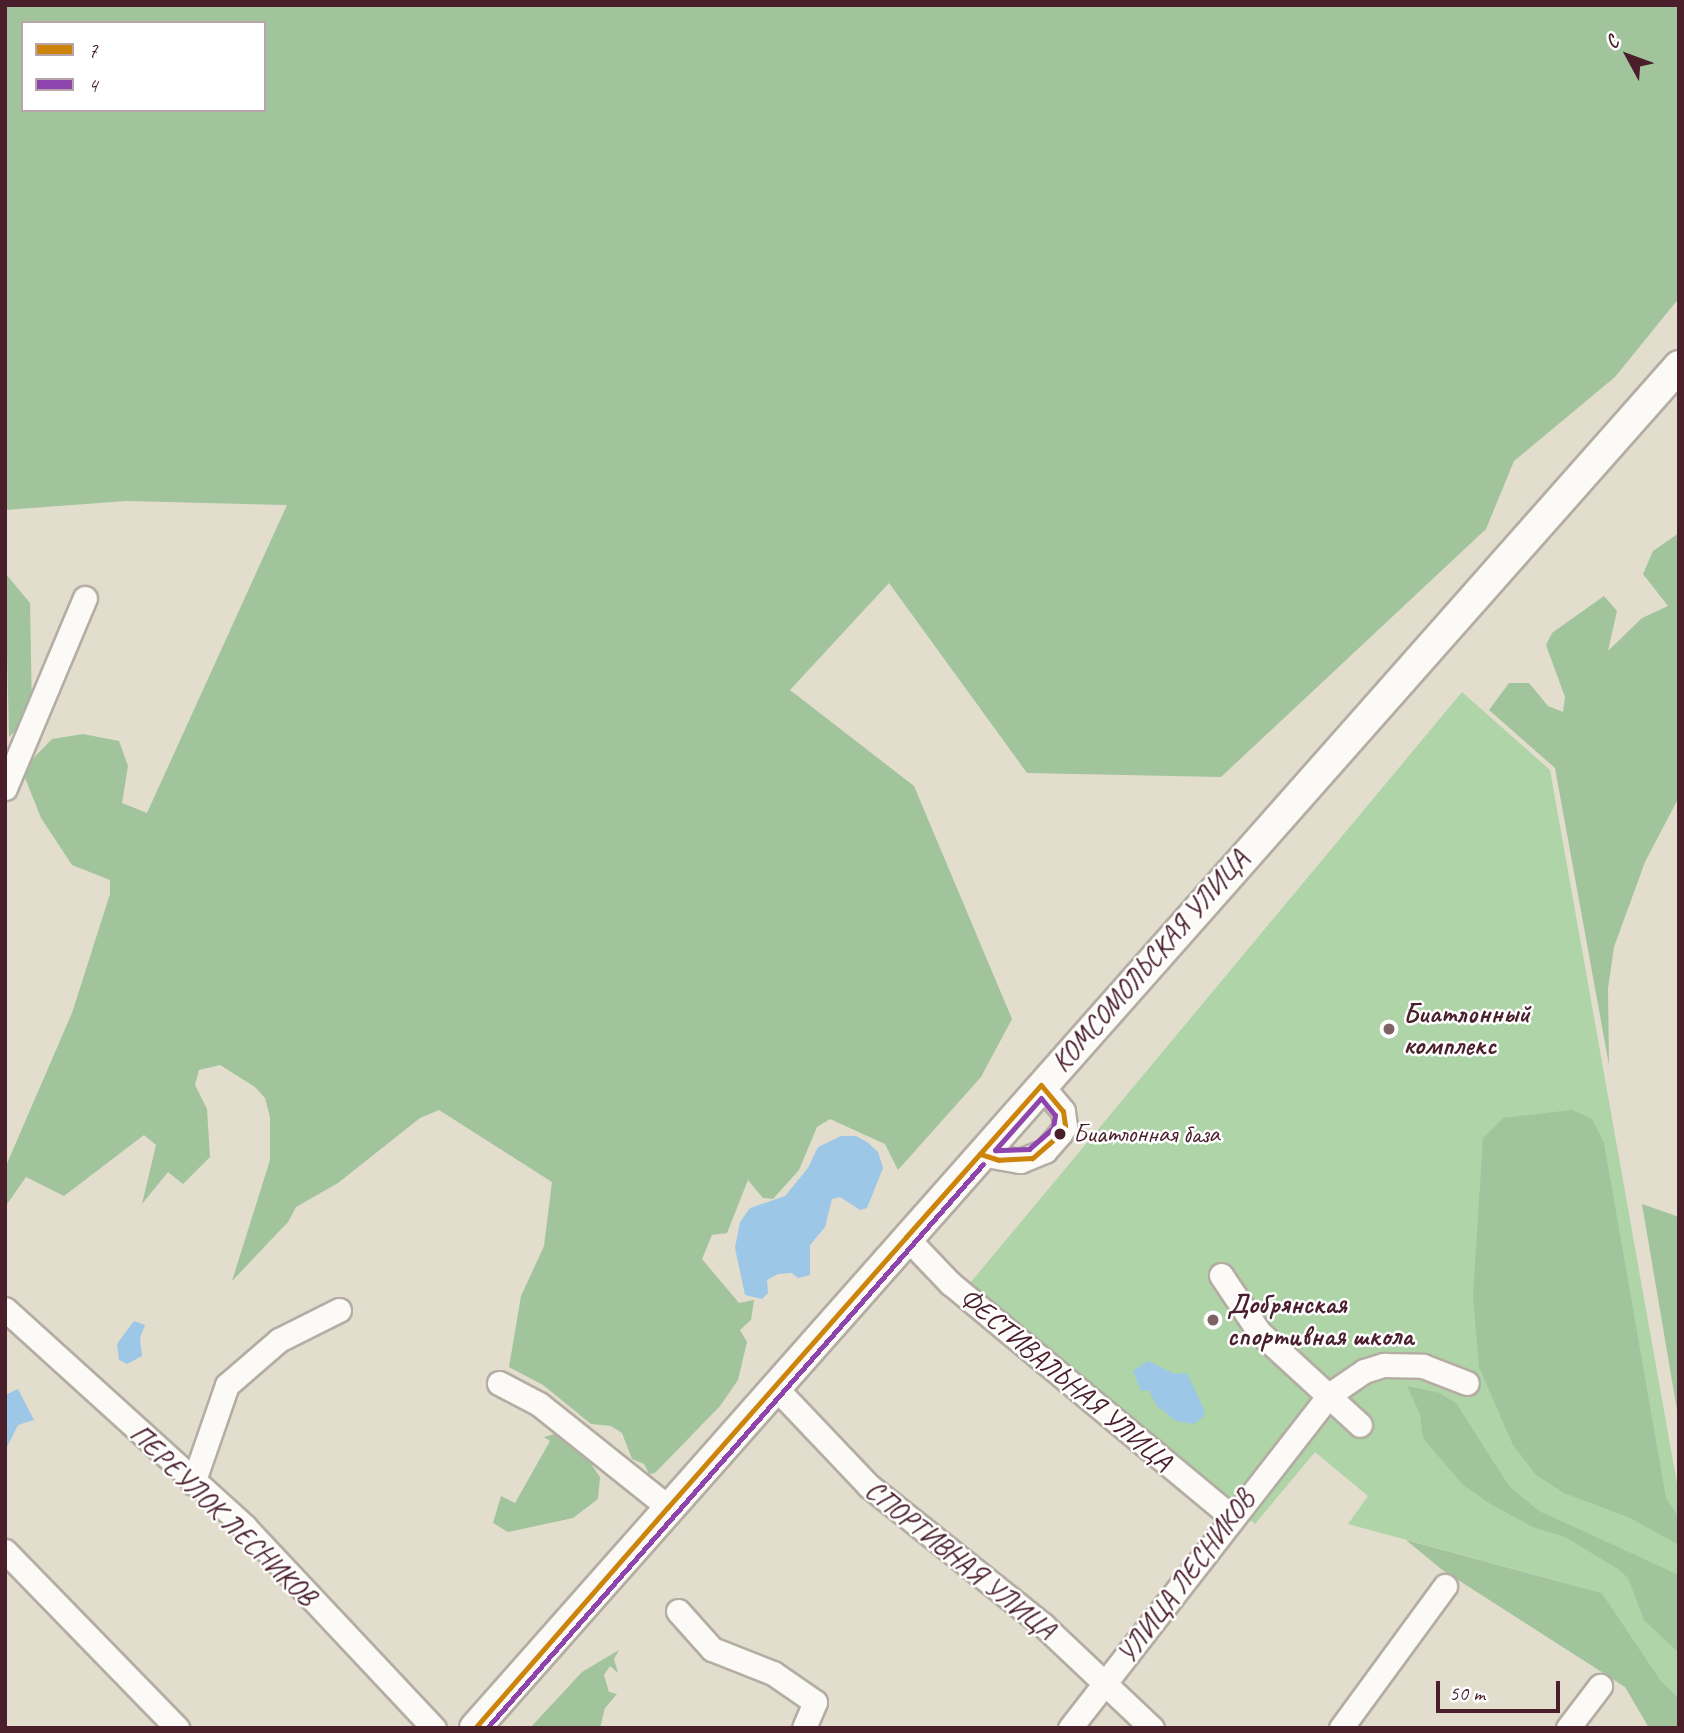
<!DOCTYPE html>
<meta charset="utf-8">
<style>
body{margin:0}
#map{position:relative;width:1684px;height:1733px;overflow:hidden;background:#e2ddcc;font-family:Caveat,sans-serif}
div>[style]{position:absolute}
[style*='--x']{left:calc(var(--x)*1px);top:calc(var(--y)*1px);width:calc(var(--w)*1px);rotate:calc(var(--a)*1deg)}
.green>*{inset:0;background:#aed4a8}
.forest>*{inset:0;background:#a1c49d}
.water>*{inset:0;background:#9cc7e7}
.roads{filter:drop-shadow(2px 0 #b4ada3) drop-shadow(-2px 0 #b4ada3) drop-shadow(0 2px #b4ada3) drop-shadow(0 -2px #b4ada3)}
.minor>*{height:23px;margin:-11.5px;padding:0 11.5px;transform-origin:11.5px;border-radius:11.5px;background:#fbfaf7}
.major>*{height:30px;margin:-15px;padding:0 15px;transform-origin:15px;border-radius:15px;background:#fbfaf7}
.bus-1>*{height:5px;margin:-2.5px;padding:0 2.5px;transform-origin:2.5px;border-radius:2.5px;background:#cc840b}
.bus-2>*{height:5px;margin:-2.5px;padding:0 2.5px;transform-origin:2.5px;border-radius:2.5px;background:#8e44ad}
.dots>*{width:19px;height:19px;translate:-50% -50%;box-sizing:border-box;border:4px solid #fff;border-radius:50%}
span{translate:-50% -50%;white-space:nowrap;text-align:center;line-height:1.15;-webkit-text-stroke:5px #fff;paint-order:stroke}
.bus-label{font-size:26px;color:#4a1f2b}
.left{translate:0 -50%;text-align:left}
.street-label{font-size:28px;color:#4a1f2b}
.poi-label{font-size:28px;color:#4a1f2b;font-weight:700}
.frame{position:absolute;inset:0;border:7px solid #4a1f2b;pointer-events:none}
.legend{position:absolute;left:21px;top:21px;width:245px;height:91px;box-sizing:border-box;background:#fff;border:2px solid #b7a5aa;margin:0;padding:9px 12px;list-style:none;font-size:21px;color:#4a1f2b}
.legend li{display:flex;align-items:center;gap:14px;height:35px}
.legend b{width:35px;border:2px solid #b7a5aa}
.north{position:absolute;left:1593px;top:21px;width:70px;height:70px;-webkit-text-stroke:5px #fff;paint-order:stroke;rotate:311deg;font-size:19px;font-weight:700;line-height:28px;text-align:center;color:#4a1f2b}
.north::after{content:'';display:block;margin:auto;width:24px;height:32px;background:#4a1f2b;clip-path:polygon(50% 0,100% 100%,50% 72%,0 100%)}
.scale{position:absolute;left:1436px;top:1681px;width:124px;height:32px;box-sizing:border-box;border:4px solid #4a1f2b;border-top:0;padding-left:9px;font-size:21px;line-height:24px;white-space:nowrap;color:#4a1f2b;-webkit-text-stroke:5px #fff;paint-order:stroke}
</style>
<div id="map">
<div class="green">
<i style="clip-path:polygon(1462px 692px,1550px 770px,1679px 1495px,1679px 1698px,1661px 1681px,1602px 1593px,1348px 1524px,1368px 1496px,1315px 1452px,1255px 1524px,966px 1288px)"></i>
</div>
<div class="forest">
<i style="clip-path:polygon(evenodd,5px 5px,1679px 5px,1679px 298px,1615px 377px,1514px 461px,1486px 529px,1221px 777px,1027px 773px,889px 583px,790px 690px,914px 786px,1012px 1019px,981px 1077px,898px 1170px,885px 1144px,830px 1119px,817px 1127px,799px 1170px,773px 1199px,763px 1198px,748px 1180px,727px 1233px,712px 1235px,702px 1259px,739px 1303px,754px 1300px,751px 1320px,740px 1330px,747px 1342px,738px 1380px,720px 1406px,655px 1473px,649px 1474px,644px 1464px,632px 1459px,622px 1433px,611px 1426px,591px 1424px,543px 1385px,509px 1367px,521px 1296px,544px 1246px,552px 1182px,439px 1110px,420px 1118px,338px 1183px,296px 1207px,288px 1222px,232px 1281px,270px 1160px,270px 1117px,265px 1098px,255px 1087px,220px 1065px,199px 1070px,195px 1085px,207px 1109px,210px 1157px,183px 1184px,168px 1172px,142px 1204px,156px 1145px,144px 1135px,64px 1196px,26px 1177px,5px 1207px,5px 1168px,72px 1013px,110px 894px,110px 880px,72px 865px,41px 818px,22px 770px,52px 739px,83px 734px,119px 741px,128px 766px,122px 803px,147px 813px,287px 505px,126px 501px,5px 510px,5px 5px,23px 23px,264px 23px,264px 110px,23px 110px,23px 23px)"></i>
<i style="clip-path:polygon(1679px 533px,1679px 797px,1645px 862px,1614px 947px,1608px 988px,1609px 1065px,1555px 768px,1489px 710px,1509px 683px,1529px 683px,1548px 706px,1563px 712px,1565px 697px,1546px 645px,1552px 633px,1604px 596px,1617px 611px,1608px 651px,1642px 618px,1668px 606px,1643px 574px,1653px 551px)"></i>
<i style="clip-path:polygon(5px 573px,30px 603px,32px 714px,9px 737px)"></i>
<i style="clip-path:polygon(1572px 1110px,1592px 1119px,1604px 1143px,1666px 1498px,1679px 1518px,1679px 1545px,1630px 1518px,1564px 1493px,1536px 1475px,1513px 1445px,1479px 1367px,1473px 1296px,1483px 1138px,1503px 1118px)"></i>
<i style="clip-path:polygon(1642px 1204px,1679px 1217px,1679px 1422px)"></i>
<i style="clip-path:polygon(1407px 1386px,1440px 1393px,1456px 1403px,1509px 1486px,1539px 1511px,1679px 1575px,1679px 1653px,1644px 1620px,1628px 1578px,1618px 1569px,1565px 1537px,1533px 1527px,1492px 1505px,1462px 1484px,1423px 1438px,1420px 1414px)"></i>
<i style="clip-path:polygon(559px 1433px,585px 1455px,600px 1477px,598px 1499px,573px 1518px,508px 1532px,493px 1523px,501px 1496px,515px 1503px,550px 1441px,544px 1437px)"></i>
<i style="clip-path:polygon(1406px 1540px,1602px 1593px,1661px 1681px,1679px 1698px,1679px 1728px,1649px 1728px,1625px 1687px,1441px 1569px)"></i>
<i style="clip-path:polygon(619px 1650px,614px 1659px,618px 1673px,610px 1666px,604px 1675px,609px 1692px,617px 1694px,605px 1708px,600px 1728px,530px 1728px,582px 1672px)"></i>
</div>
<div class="water">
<i style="clip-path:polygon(841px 1136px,856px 1136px,867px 1142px,878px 1152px,883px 1168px,867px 1208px,860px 1210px,840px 1197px,832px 1199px,825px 1227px,810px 1245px,810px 1275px,798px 1278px,792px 1273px,778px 1274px,767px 1280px,768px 1293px,762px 1299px,745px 1295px,735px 1248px,740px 1222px,750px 1208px,785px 1196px,808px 1168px,818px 1147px)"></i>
<i style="clip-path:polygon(134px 1321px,145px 1325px,140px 1338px,142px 1356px,127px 1364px,119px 1360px,117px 1344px)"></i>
<i style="clip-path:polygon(1148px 1361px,1175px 1374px,1187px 1373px,1205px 1412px,1203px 1417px,1194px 1424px,1176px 1421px,1156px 1405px,1149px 1390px,1141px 1391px,1133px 1371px)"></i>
<i style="clip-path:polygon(18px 1389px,34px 1420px,18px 1425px,5px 1451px,5px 1395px)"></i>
</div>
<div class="roads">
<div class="minor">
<i style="--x:5;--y:788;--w:206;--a:-67.2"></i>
<i style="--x:980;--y:1154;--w:41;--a:9.9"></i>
<i style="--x:1020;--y:1161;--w:27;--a:-22"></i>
<i style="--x:1045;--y:1151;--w:23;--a:-49"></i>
<i style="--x:1060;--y:1134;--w:9;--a:-58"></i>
<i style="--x:1065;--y:1126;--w:15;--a:-98"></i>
<i style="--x:1063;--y:1111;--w:34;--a:-130"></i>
<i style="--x:906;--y:1237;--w:64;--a:46.3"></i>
<i style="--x:950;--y:1283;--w:365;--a:39.7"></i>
<i style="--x:1221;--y:1275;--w:69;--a:56.3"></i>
<i style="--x:1259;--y:1332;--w:137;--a:42.6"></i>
<i style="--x:5;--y:1309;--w:324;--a:42.2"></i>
<i style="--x:245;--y:1527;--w:276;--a:46.8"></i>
<i style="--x:499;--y:1383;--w:45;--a:27.7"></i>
<i style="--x:539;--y:1404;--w:165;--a:38.6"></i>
<i style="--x:774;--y:1386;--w:138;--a:46.5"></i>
<i style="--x:869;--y:1486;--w:223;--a:38.6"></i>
<i style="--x:1043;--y:1625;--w:150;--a:43.4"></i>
<i style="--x:193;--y:1483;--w:104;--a:-70.9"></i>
<i style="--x:227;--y:1385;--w:69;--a:-40.9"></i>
<i style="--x:279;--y:1340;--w:67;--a:-26.6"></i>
<i style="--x:5;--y:1551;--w:247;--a:45.8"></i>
<i style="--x:678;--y:1611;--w:51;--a:48.2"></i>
<i style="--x:712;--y:1649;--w:66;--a:21.5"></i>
<i style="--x:773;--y:1673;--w:51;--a:34.6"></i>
<i style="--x:815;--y:1702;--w:28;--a:113"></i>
<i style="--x:1070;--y:1728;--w:422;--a:-52.1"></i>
<i style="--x:1329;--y:1395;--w:42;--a:-34.4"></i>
<i style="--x:1364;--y:1371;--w:21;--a:-17"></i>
<i style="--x:1384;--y:1365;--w:39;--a:1"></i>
<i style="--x:1423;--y:1366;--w:47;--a:21.1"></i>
<i style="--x:1341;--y:1728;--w:176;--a:-53.8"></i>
<i style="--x:1568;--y:1728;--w:53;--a:-52.7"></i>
</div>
<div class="major">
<i style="--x:475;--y:1728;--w:1818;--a:-48.52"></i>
</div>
</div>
<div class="bus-1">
<i style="--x:475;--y:1728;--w:293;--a:-48.9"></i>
<i style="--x:668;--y:1507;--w:360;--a:-48.6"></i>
<i style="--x:906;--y:1237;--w:203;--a:-48.4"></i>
<i style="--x:1041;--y:1085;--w:34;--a:50"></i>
<i style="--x:1063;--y:1111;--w:15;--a:82"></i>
<i style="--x:1065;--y:1126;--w:9;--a:122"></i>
<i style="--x:1060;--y:1134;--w:37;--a:139"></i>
<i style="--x:1032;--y:1158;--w:33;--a:177"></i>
<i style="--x:999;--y:1160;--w:20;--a:-162"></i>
</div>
<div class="bus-2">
<i style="--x:1041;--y:1098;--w:22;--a:51"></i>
<i style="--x:1055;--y:1115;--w:13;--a:99"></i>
<i style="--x:1053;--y:1128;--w:32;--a:139"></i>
<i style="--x:1029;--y:1149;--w:34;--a:178"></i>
<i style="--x:995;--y:1150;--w:69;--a:-48.5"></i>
<i style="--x:487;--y:1728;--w:751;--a:-48.67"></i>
</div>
<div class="dots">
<i style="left:1389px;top:1029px;background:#7f6263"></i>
<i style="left:1060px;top:1134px;background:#4a1f2b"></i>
<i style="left:1213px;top:1320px;background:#7f6263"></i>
</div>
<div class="bus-label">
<span class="left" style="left:1073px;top:1134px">Биатлонная база</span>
</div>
<div class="street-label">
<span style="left:1150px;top:961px;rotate:-49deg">КОМСОМОЛЬСКАЯ УЛИЦА</span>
<span style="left:1066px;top:1379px;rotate:40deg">ФЕСТИВАЛЬНАЯ УЛИЦА</span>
<span style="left:223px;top:1515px;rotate:44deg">ПЕРЕУЛОК ЛЕСНИКОВ</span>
<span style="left:960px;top:1560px;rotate:39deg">СПОРТИВНАЯ УЛИЦА</span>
<span style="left:1186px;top:1577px;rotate:-53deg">УЛИЦА ЛЕСНИКОВ</span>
</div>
<div class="poi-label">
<span class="left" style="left:1403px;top:1029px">Биатлонный<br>комплекс</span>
<span class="left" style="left:1227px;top:1320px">Добрянская<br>спортивная школа</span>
</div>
<div class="frame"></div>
<ul class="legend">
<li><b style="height:9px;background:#cc840b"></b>7</li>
<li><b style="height:9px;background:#8e44ad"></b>4</li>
</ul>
<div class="north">С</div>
<div class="scale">50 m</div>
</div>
